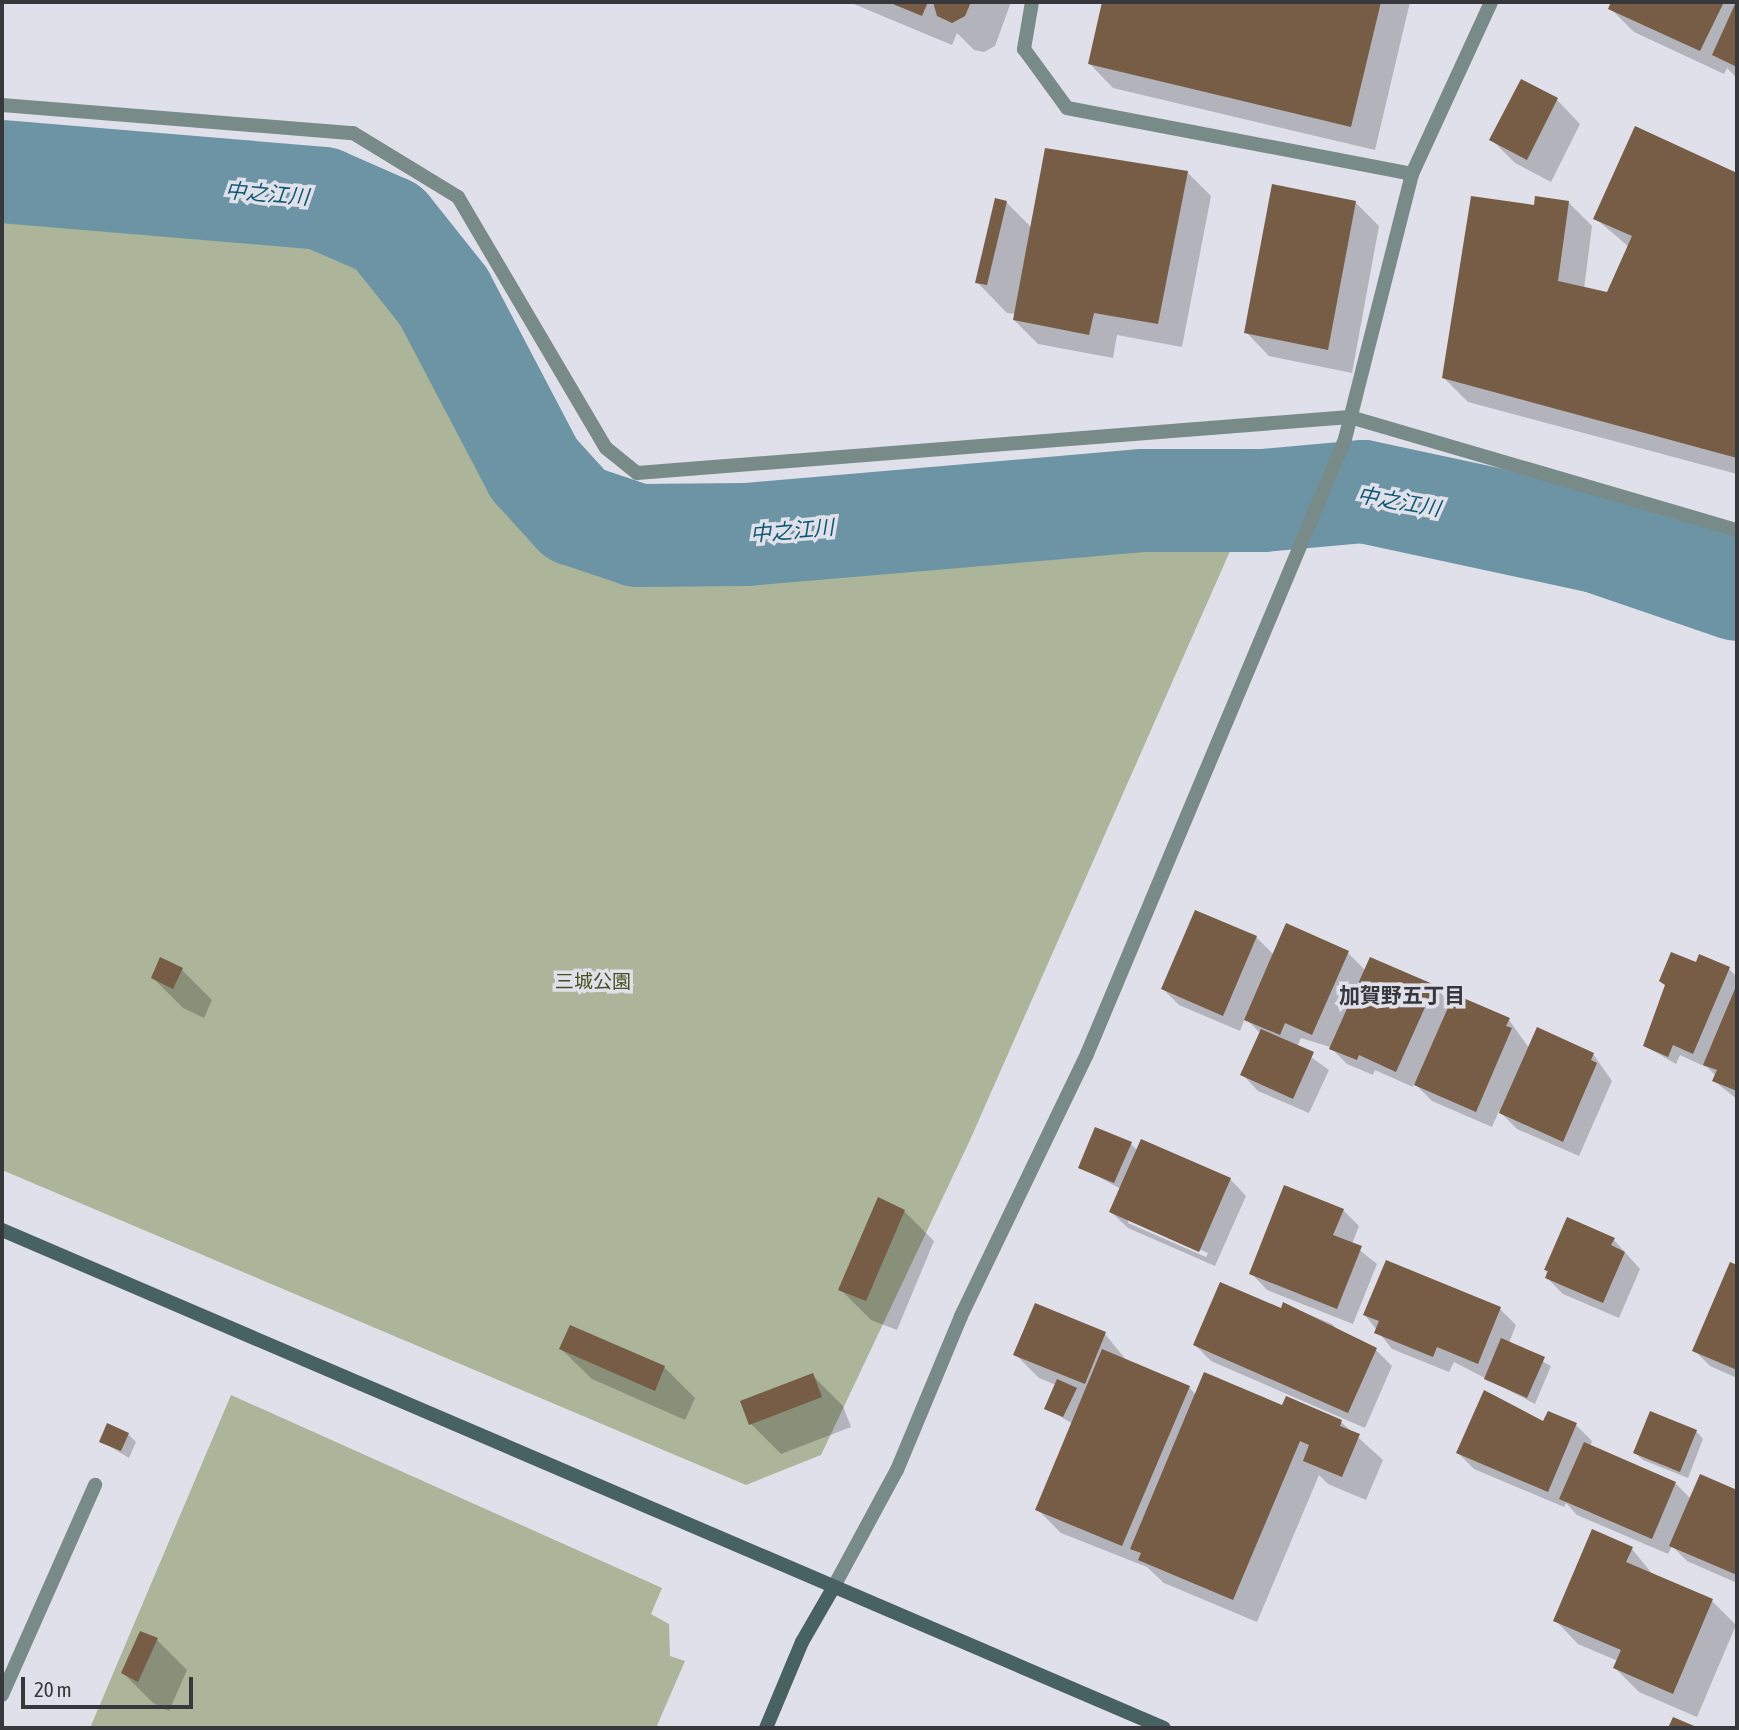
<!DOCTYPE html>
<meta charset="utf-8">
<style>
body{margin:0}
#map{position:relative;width:1739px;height:1730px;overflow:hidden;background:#dfe0ea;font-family:"Asap Condensed","Noto Sans JP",sans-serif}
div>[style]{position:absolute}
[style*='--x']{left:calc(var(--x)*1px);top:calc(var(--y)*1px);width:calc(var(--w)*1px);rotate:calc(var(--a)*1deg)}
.green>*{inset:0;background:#acb599}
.shadow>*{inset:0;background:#0003}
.river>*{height:103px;margin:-51.5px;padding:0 51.5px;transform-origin:51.5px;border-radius:51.5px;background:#6d94a4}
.building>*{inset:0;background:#775c46}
.lane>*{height:14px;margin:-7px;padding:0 7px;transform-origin:7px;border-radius:7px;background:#788b89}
.street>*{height:14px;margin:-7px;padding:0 7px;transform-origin:7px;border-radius:7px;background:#788b89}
.secondary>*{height:14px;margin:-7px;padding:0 7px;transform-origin:7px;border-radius:7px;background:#476260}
span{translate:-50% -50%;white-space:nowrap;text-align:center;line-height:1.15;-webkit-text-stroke:7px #dfe0ea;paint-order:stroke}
.park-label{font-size:19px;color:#42501b}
.water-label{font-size:21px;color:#0d5972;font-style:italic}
.neighbourhood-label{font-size:21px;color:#37383c;font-weight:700}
.frame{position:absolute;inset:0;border:4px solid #37383c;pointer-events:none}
.scale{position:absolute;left:21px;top:1677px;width:172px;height:32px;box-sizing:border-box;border:4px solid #37383c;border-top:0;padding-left:9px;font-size:21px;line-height:24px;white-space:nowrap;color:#37383c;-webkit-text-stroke:5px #dfe0ea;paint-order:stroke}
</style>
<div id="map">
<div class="green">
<i style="clip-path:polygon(2px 200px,297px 223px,416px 313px,477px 467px,622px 579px,1242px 524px,970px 1140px,821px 1455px,746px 1485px,2px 1170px)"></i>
<i style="clip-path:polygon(231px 1395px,662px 1588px,651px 1614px,669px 1624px,670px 1656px,685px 1661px,656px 1728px,90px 1728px)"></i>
</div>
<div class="shadow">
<i style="clip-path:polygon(849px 2px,1011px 2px,995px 46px,984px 52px,974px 50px,957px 33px,952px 45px)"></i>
<i style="clip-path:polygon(1104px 2px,1410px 2px,1375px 150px,1113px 88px,1090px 64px)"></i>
<i style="clip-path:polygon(1613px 2px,1737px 2px,1737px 78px,1727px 68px,1724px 74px,1634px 32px,1610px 8px)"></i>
<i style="clip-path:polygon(1557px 100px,1580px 124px,1551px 182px,1515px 163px,1492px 140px)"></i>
<i style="clip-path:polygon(1635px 129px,1737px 174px,1737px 474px,1468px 402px,1444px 378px,1535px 207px,1569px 203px,1592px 226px,1584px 289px,1608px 294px,1629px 247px,1595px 218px)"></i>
<i style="clip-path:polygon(1187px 172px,1211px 196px,1182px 347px,1117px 335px,1113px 358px,1038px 344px,1014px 320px,1016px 314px,1007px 313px,977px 282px,1006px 202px,1032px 228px)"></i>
<i style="clip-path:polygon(1355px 202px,1379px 226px,1352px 373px,1269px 356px,1246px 332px)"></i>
<i style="clip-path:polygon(1256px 937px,1274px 955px,1348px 953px,1366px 971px,1434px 986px,1451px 1004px,1509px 1020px,1529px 1048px,1593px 1054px,1612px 1081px,1579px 1156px,1517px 1129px,1499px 1111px,1492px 1127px,1432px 1101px,1414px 1083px,1413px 1087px,1375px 1070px,1373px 1075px,1347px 1064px,1330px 1047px,1301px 1038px,1297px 1047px,1329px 1070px,1309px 1113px,1258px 1091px,1242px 1074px,1261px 1034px,1245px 1018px,1240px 1031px,1179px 1005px,1163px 989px)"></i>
<i style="clip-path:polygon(1697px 964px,1729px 969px,1737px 977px,1737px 1099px,1714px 1081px,1716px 1076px,1708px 1068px,1680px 1055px,1676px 1064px,1645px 1046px,1667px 986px)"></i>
<i style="clip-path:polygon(182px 970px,212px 1000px,204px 1018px,183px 1008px,153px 978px)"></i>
<i style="clip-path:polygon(evenodd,1131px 1144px,1138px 1151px,1230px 1179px,1246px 1196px,1215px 1266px,1128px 1228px,1111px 1212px,1121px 1189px,1080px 1167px,1131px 1144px,1128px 1219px,1208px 1253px,1206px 1257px,1128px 1223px,1128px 1219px)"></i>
<i style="clip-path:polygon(1343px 1210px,1359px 1226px,1352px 1244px,1377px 1264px,1353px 1324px,1267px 1290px,1251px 1273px)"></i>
<i style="clip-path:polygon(904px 1211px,934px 1241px,897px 1330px,871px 1320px,840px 1289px)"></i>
<i style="clip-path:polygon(1614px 1240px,1640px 1269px,1619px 1318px,1563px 1294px,1547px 1278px,1546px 1269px)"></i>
<i style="clip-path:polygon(1731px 1264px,1737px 1267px,1737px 1378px,1710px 1366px,1694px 1350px)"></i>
<i style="clip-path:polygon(1284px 1304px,1332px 1324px,1344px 1336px,1376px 1350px,1392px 1366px,1365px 1428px,1211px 1361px,1195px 1345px,1282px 1310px)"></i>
<i style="clip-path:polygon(1500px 1309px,1516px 1325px,1509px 1343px,1551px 1366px,1535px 1404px,1454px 1362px,1449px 1372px,1392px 1349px,1365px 1315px)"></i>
<i style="clip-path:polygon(1105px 1334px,1127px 1361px,1189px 1387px,1196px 1395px,1283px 1407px,1341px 1422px,1383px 1460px,1366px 1500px,1328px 1484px,1319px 1475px,1257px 1622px,1164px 1583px,1147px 1567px,1061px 1533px,1037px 1509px,1073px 1424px,1046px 1408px,1056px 1385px,1039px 1378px,1015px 1354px)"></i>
<i style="clip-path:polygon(561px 1349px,664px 1367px,695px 1398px,685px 1420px,592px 1379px)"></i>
<i style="clip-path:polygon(813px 1376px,843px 1406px,851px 1427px,781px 1454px,751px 1424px)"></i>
<i style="clip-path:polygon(1544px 1423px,1576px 1425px,1592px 1441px,1590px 1447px,1675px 1483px,1691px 1499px,1701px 1476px,1737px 1492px,1737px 1583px,1687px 1561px,1672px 1546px,1668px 1554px,1577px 1515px,1566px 1503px,1564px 1507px,1474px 1469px,1458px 1453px)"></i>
<i style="clip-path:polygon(1696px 1431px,1703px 1439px,1688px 1478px,1643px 1460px,1635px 1453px)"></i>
<i style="clip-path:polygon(128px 1434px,136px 1442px,129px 1458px,101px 1441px)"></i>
<i style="clip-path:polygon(1592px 1532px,1632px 1549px,1654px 1576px,1712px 1601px,1736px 1625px,1697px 1717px,1639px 1692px,1615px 1668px,1618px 1661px,1578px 1644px,1555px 1620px)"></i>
<i style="clip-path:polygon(157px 1640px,187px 1670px,169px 1711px,153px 1703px,123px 1673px)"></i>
</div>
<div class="river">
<i style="--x:2;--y:171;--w:321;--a:4.8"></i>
<i style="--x:322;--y:198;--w:72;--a:23.7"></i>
<i style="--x:388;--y:227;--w:88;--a:51.4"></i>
<i style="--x:443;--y:296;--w:195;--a:62.3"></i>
<i style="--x:534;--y:469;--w:61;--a:47.7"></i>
<i style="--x:575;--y:514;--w:65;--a:18.7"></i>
<i style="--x:637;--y:535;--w:109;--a:-0.5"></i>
<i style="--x:746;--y:534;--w:399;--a:-4.9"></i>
<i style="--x:1144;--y:500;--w:118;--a:0"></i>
<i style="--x:1262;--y:500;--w:101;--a:-5.1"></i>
<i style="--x:1363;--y:491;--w:239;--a:12.1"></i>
<i style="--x:1597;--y:541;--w:148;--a:18.9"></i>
</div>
<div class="building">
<i style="clip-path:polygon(888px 2px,928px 2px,922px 16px)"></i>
<i style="clip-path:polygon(933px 2px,971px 2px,965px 16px,952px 23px,937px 16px)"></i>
<i style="clip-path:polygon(1102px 2px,1381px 2px,1351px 127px,1088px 64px)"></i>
<i style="clip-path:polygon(1611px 2px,1724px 2px,1700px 51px,1608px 9px)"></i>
<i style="clip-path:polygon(1736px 2px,1737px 2px,1737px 67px,1712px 55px)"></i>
<i style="clip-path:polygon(1521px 79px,1558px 98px,1527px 160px,1489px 140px)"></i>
<i style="clip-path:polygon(1635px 126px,1737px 173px,1737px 458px,1442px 378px,1471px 196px,1534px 205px,1535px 196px,1569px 201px,1558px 281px,1607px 292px,1632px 236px,1593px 219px)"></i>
<i style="clip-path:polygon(1045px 148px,1188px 171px,1158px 324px,1094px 313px,1089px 335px,1013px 320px)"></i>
<i style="clip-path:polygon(1272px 184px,1356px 201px,1328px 350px,1244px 333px)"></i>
<i style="clip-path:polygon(995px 198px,1007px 201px,987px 285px,975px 283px)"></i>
<i style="clip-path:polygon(1195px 910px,1257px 936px,1223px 1016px,1161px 989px)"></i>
<i style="clip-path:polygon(1286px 923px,1349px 951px,1312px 1035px,1285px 1023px,1280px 1035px,1244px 1020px)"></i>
<i style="clip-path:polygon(1671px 952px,1696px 962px,1699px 954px,1730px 967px,1693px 1054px,1673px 1045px,1668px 1057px,1643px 1046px,1665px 985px,1659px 981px)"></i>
<i style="clip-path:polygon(160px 957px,183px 968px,173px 989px,151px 978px)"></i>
<i style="clip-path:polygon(1370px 957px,1435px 985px,1396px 1072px,1359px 1055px,1357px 1060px,1329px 1049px)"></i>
<i style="clip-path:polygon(1737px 984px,1737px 1091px,1712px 1081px,1717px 1070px,1703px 1065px)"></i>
<i style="clip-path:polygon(1454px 994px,1510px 1018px,1506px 1026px,1512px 1028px,1476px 1112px,1414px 1085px)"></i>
<i style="clip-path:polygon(1537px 1027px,1594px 1053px,1591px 1060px,1597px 1063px,1563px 1142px,1499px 1113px)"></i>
<i style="clip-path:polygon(1261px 1029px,1314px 1052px,1293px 1099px,1240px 1075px)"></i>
<i style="clip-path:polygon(1095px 1127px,1132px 1142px,1114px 1183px,1078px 1168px)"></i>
<i style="clip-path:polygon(1141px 1139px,1231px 1178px,1199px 1252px,1109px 1212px)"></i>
<i style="clip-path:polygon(1284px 1185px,1344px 1209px,1333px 1235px,1362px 1246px,1337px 1309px,1249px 1274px)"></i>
<i style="clip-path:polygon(878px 1197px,905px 1210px,866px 1301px,838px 1290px)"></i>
<i style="clip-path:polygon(1567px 1217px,1615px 1238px,1611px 1245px,1625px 1252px,1603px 1303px,1545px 1278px,1548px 1271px,1544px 1270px)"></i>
<i style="clip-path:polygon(1386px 1260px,1501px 1307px,1478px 1364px,1437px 1347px,1433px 1357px,1374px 1333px,1379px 1321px,1363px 1315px)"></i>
<i style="clip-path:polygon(1730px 1262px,1737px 1265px,1737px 1370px,1692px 1351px)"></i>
<i style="clip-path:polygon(1220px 1282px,1281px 1308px,1283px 1302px,1377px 1348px,1348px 1413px,1193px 1345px)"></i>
<i style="clip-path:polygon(1035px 1303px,1106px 1332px,1085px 1384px,1013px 1355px)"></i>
<i style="clip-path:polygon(570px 1325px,665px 1366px,655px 1391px,559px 1349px)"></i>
<i style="clip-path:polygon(1501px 1338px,1545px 1357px,1527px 1398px,1484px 1379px)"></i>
<i style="clip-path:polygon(1102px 1349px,1190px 1386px,1122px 1546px,1035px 1510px)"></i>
<i style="clip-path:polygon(1204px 1372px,1282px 1405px,1286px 1396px,1342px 1420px,1340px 1426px,1360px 1434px,1342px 1477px,1303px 1461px,1309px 1445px,1300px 1441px,1233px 1600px,1138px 1560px,1141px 1553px,1130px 1549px)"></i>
<i style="clip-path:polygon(813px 1373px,822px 1397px,749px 1425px,740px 1401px)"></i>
<i style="clip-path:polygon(1057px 1379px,1077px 1388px,1063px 1417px,1044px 1409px)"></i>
<i style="clip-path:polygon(1484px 1390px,1543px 1421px,1548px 1411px,1577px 1423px,1548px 1492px,1456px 1453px)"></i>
<i style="clip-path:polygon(1650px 1411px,1697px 1430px,1680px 1472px,1633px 1453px)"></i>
<i style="clip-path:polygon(107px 1423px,129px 1433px,121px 1451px,99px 1442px)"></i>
<i style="clip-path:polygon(1584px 1442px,1676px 1482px,1652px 1539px,1559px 1499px)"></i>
<i style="clip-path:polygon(1700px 1474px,1737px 1490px,1737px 1575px,1669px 1546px)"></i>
<i style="clip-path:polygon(1592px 1529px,1633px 1547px,1626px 1562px,1713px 1599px,1673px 1694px,1613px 1668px,1621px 1650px,1553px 1621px)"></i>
<i style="clip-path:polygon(140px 1631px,158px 1638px,138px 1682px,121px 1673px)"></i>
<i style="clip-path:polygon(1673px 1717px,1699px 1728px,1668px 1728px)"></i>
</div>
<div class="lane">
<i style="--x:2;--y:105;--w:352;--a:4.6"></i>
<i style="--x:353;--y:133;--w:123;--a:31.4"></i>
<i style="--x:458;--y:197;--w:291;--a:59.5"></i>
<i style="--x:606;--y:448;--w:40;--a:39"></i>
<i style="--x:637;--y:473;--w:715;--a:-4.49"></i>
<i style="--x:1350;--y:417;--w:403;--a:16.3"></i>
<i style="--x:2;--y:1695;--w:230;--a:-66.1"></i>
</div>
<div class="street">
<i style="--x:1032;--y:2;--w:48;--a:99.7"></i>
<i style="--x:1024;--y:49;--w:73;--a:53.9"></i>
<i style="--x:1067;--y:108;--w:351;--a:10.8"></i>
<i style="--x:832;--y:1590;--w:136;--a:-61.6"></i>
<i style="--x:897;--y:1470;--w:167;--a:-67.4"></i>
<i style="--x:961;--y:1316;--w:291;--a:-64.3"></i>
<i style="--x:1087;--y:1054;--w:667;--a:-67.24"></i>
<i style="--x:1345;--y:439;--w:273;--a:-75.8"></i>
<i style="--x:1412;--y:174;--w:189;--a:-65.3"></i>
</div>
<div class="secondary">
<i style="--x:2;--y:1230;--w:1264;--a:23.2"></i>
<i style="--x:766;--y:1728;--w:93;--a:-67.3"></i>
<i style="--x:802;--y:1642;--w:60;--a:-60"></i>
</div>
<div class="park-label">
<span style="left:593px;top:982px">三城公園</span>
</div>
<div class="water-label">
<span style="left:267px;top:193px;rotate:5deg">中之江川</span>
<span style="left:1399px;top:501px;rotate:10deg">中之江川</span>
<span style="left:792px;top:530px;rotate:-5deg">中之江川</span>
</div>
<div class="neighbourhood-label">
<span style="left:1402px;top:995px">加賀野五丁目</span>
</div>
<div class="frame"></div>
<div class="scale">20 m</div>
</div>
